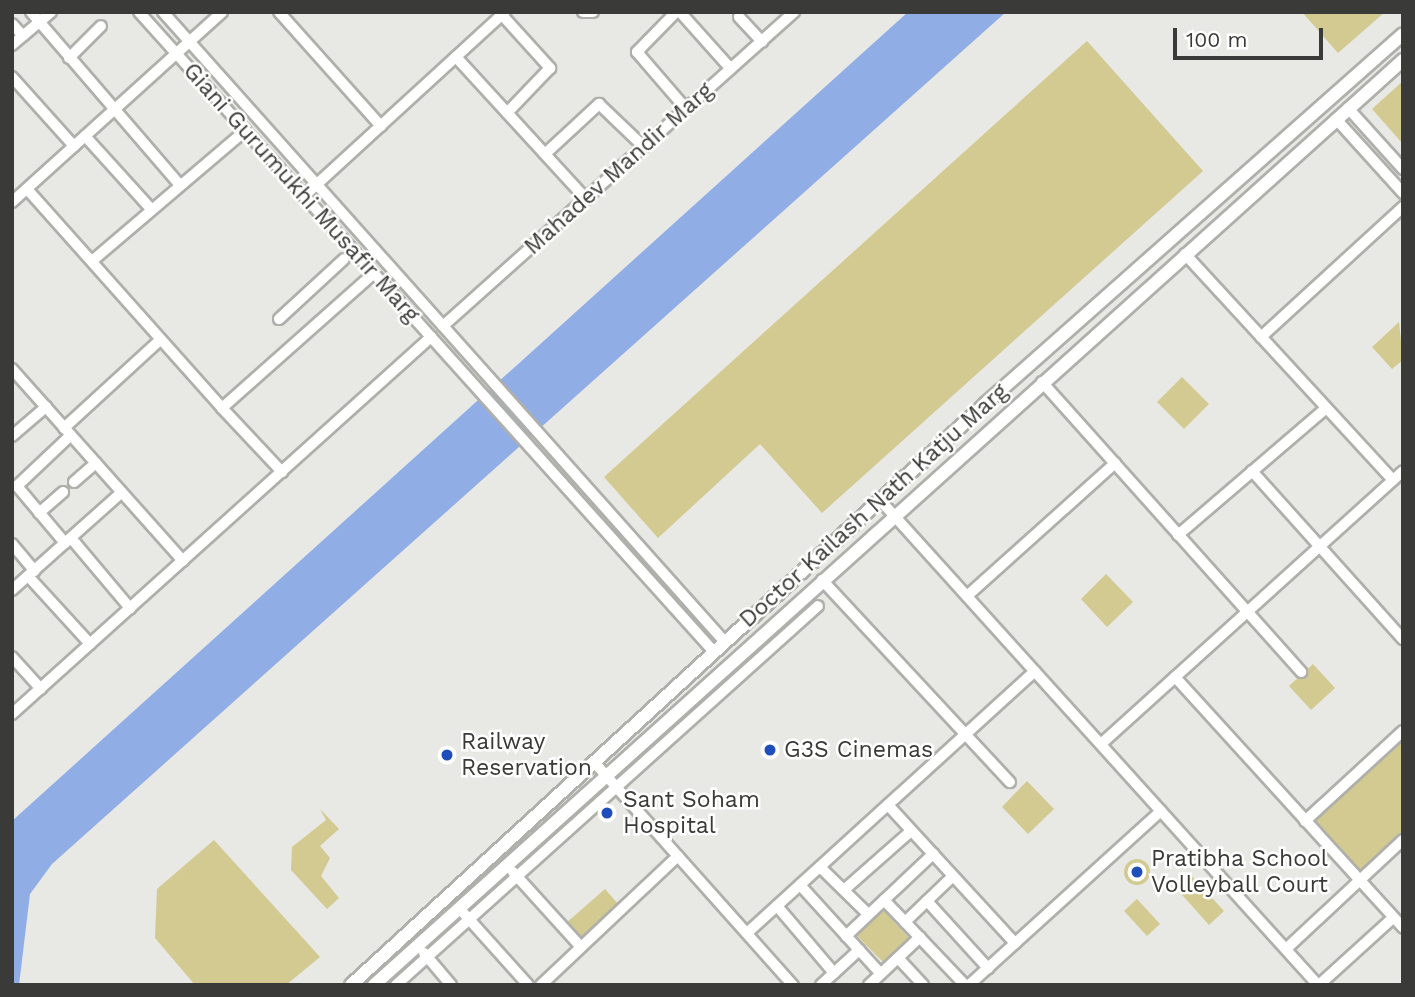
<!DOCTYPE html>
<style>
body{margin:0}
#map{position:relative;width:1415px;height:997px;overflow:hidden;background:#e8e8e4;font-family:"Work Sans",sans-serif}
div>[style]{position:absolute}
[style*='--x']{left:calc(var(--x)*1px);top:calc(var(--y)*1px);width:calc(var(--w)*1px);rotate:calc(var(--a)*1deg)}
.green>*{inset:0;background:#d2ca90}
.round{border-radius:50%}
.water>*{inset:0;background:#90ade6}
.roads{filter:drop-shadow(2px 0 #afafab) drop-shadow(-2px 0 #afafab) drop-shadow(0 2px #afafab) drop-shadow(0 -2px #afafab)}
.minor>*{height:10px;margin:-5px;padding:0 5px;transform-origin:5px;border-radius:5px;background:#fff}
.major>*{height:12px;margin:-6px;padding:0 6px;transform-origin:6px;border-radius:6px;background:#fff}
.dots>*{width:19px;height:19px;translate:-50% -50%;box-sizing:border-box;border:4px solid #fff;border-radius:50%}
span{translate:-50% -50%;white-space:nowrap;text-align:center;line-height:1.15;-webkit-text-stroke:5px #fff;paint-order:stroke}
.street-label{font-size:23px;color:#3a3a38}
.poi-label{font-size:23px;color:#3a3a38}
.left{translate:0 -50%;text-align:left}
.frame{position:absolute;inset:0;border:14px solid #3a3a38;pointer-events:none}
.scale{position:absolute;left:1173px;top:28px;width:150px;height:32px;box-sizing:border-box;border:4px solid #3a3a38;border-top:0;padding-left:9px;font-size:21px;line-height:24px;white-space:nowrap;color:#3a3a38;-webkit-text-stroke:5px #fff;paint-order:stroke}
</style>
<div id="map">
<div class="green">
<i style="clip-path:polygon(1302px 12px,1385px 12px,1338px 53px)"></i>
<i style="clip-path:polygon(1087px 41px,1203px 171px,822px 513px,760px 444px,658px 538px,604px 477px)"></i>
<i style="clip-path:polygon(1403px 81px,1403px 144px,1372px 109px)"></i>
<i style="clip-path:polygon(1399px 322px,1403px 360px,1392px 369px,1372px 347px)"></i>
<i style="clip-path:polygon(1182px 377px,1209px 404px,1184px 429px,1157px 402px)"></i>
<i style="clip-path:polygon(1106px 574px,1133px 602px,1107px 627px,1081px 599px)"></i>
<i style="clip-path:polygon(1313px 664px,1335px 688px,1311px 710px,1289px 686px)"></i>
<i style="clip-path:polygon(1403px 739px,1403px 832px,1359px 872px,1313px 821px)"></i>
<i style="clip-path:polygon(1027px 781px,1054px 809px,1028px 834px,1002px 807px)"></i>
<i style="clip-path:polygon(320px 809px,339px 829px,320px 846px,330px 858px,321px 876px,339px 898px,327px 909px,291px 870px,292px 847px,326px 820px)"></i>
<i style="clip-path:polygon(214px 840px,320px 957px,286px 985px,195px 985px,155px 938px,157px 889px)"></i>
<i class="round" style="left:1124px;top:859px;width:26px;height:26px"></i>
<i style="clip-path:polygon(1191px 875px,1224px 911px,1209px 925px,1176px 888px)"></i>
<i style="clip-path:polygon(605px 889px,619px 905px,579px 940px,565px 924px)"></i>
<i style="clip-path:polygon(1137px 899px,1160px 924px,1147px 936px,1124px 911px)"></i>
<i style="clip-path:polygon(883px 910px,909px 938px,884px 963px,857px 936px)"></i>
</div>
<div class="water">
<i style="clip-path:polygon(908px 12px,1006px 12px,52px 864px,30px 894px,19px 985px,12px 985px,12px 821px)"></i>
</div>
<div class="roads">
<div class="minor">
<i style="--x:31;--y:12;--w:228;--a:49.3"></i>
<i style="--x:139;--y:12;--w:860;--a:48.06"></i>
<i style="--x:163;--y:12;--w:844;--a:48.27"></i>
<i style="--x:279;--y:12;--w:153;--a:48.2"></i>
<i style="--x:583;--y:12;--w:10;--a:0"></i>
<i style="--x:676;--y:12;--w:56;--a:134.3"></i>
<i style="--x:637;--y:52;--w:75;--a:49.3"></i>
<i style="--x:680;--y:12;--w:76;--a:48.2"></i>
<i style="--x:502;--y:15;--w:72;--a:47.8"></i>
<i style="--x:550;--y:68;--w:62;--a:133.7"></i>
<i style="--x:739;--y:17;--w:34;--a:47"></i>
<i style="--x:12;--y:24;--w:16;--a:47"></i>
<i style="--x:12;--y:45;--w:51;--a:-40.2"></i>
<i style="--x:456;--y:57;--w:193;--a:47.5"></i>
<i style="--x:69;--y:58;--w:45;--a:-45"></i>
<i style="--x:12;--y:77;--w:93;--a:48.1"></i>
<i style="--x:1348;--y:108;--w:82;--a:48"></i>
<i style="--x:1336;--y:119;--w:100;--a:47.8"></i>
<i style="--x:85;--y:136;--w:98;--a:47.9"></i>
<i style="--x:545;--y:154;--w:74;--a:-42.8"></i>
<i style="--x:599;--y:104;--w:62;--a:43.7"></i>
<i style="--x:27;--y:189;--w:293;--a:48.3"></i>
<i style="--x:222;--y:408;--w:203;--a:-41.6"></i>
<i style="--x:304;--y:196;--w:273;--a:-42.5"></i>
<i style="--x:12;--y:202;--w:283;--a:-42.1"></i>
<i style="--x:1185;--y:254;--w:307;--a:47.4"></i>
<i style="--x:92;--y:261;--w:201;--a:-40.4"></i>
<i style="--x:279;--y:319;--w:88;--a:-42.7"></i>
<i style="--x:443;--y:326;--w:471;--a:-41.8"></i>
<i style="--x:1261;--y:337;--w:193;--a:-42.5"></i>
<i style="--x:12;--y:369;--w:257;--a:48.3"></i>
<i style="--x:1042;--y:382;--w:389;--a:48.2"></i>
<i style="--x:222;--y:408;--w:88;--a:46.8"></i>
<i style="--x:64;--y:428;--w:130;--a:-42.5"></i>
<i style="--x:12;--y:436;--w:45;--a:-40.5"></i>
<i style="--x:1252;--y:471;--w:226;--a:48.1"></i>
<i style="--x:74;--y:482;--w:29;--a:-41"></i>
<i style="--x:880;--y:500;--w:654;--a:47.92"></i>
<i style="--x:39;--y:513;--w:32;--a:-41"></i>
<i style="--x:1178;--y:535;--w:195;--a:-40.6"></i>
<i style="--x:71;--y:538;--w:92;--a:49.9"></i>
<i style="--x:65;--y:543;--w:75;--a:-130.1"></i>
<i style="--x:17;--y:486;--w:74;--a:-43.4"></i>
<i style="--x:12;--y:544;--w:35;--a:50"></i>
<i style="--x:28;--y:576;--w:92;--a:47.6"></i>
<i style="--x:822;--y:580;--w:276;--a:47.1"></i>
<i style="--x:12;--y:590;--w:147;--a:-41.7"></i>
<i style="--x:967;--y:596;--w:199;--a:-41.9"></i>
<i style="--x:12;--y:657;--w:43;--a:47.8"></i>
<i style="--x:1175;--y:677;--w:339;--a:47.7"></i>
<i style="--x:12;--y:714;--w:564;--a:-41.98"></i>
<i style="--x:1101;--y:744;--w:407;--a:-42.1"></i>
<i style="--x:594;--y:762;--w:299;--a:48.3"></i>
<i style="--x:888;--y:805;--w:188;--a:47.4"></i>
<i style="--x:1305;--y:821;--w:133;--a:-42.6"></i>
<i style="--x:820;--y:867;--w:67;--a:44.4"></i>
<i style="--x:513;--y:872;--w:101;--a:47.8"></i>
<i style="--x:800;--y:885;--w:120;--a:47.7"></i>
<i style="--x:844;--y:890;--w:89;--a:-41.4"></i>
<i style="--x:884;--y:900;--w:117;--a:46.4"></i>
<i style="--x:927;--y:901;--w:91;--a:47.7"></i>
<i style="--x:777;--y:906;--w:88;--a:49.6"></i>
<i style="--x:459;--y:908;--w:103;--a:48.1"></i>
<i style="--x:905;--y:922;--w:66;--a:-43.8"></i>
<i style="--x:747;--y:933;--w:389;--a:-42.3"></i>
<i style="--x:846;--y:936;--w:120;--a:-43.3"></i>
<i style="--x:1286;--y:949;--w:160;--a:-43"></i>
<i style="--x:424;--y:953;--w:42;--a:49.8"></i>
<i style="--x:898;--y:958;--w:37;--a:47"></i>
<i style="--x:396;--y:985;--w:567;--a:-41.93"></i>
<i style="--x:541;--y:985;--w:188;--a:-43.3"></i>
<i style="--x:821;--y:985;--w:52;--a:-42.6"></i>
<i style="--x:869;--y:985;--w:70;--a:-43.3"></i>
<i style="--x:969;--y:985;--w:259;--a:-42.2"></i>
<i style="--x:1319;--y:985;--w:100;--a:-42.2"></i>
</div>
<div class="major">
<i style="--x:351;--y:985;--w:860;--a:-42.5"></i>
<i style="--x:985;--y:404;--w:558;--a:-41.51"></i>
<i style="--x:374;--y:985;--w:1384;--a:-41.95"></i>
</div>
</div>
<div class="dots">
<i style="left:770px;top:750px;background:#1d4ebb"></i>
<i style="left:447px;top:755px;background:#1d4ebb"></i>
<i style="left:607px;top:813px;background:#1d4ebb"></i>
<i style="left:1137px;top:872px;background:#1d4ebb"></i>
</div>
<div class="street-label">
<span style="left:619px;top:169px;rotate:-42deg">Mahadev Mandir Marg</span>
<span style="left:301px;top:193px;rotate:48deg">Giani Gurumukhi Musafir Marg</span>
<span style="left:874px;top:506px;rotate:-42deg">Doctor Kailash Nath Katju Marg</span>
</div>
<div class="poi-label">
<span class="left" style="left:461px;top:755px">Railway<br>Reservation</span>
<span class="left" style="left:784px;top:750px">G3S Cinemas</span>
<span class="left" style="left:623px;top:813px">Sant Soham<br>Hospital</span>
<span class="left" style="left:1151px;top:872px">Pratibha School<br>Volleyball Court</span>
</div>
<div class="frame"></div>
<div class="scale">100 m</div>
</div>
